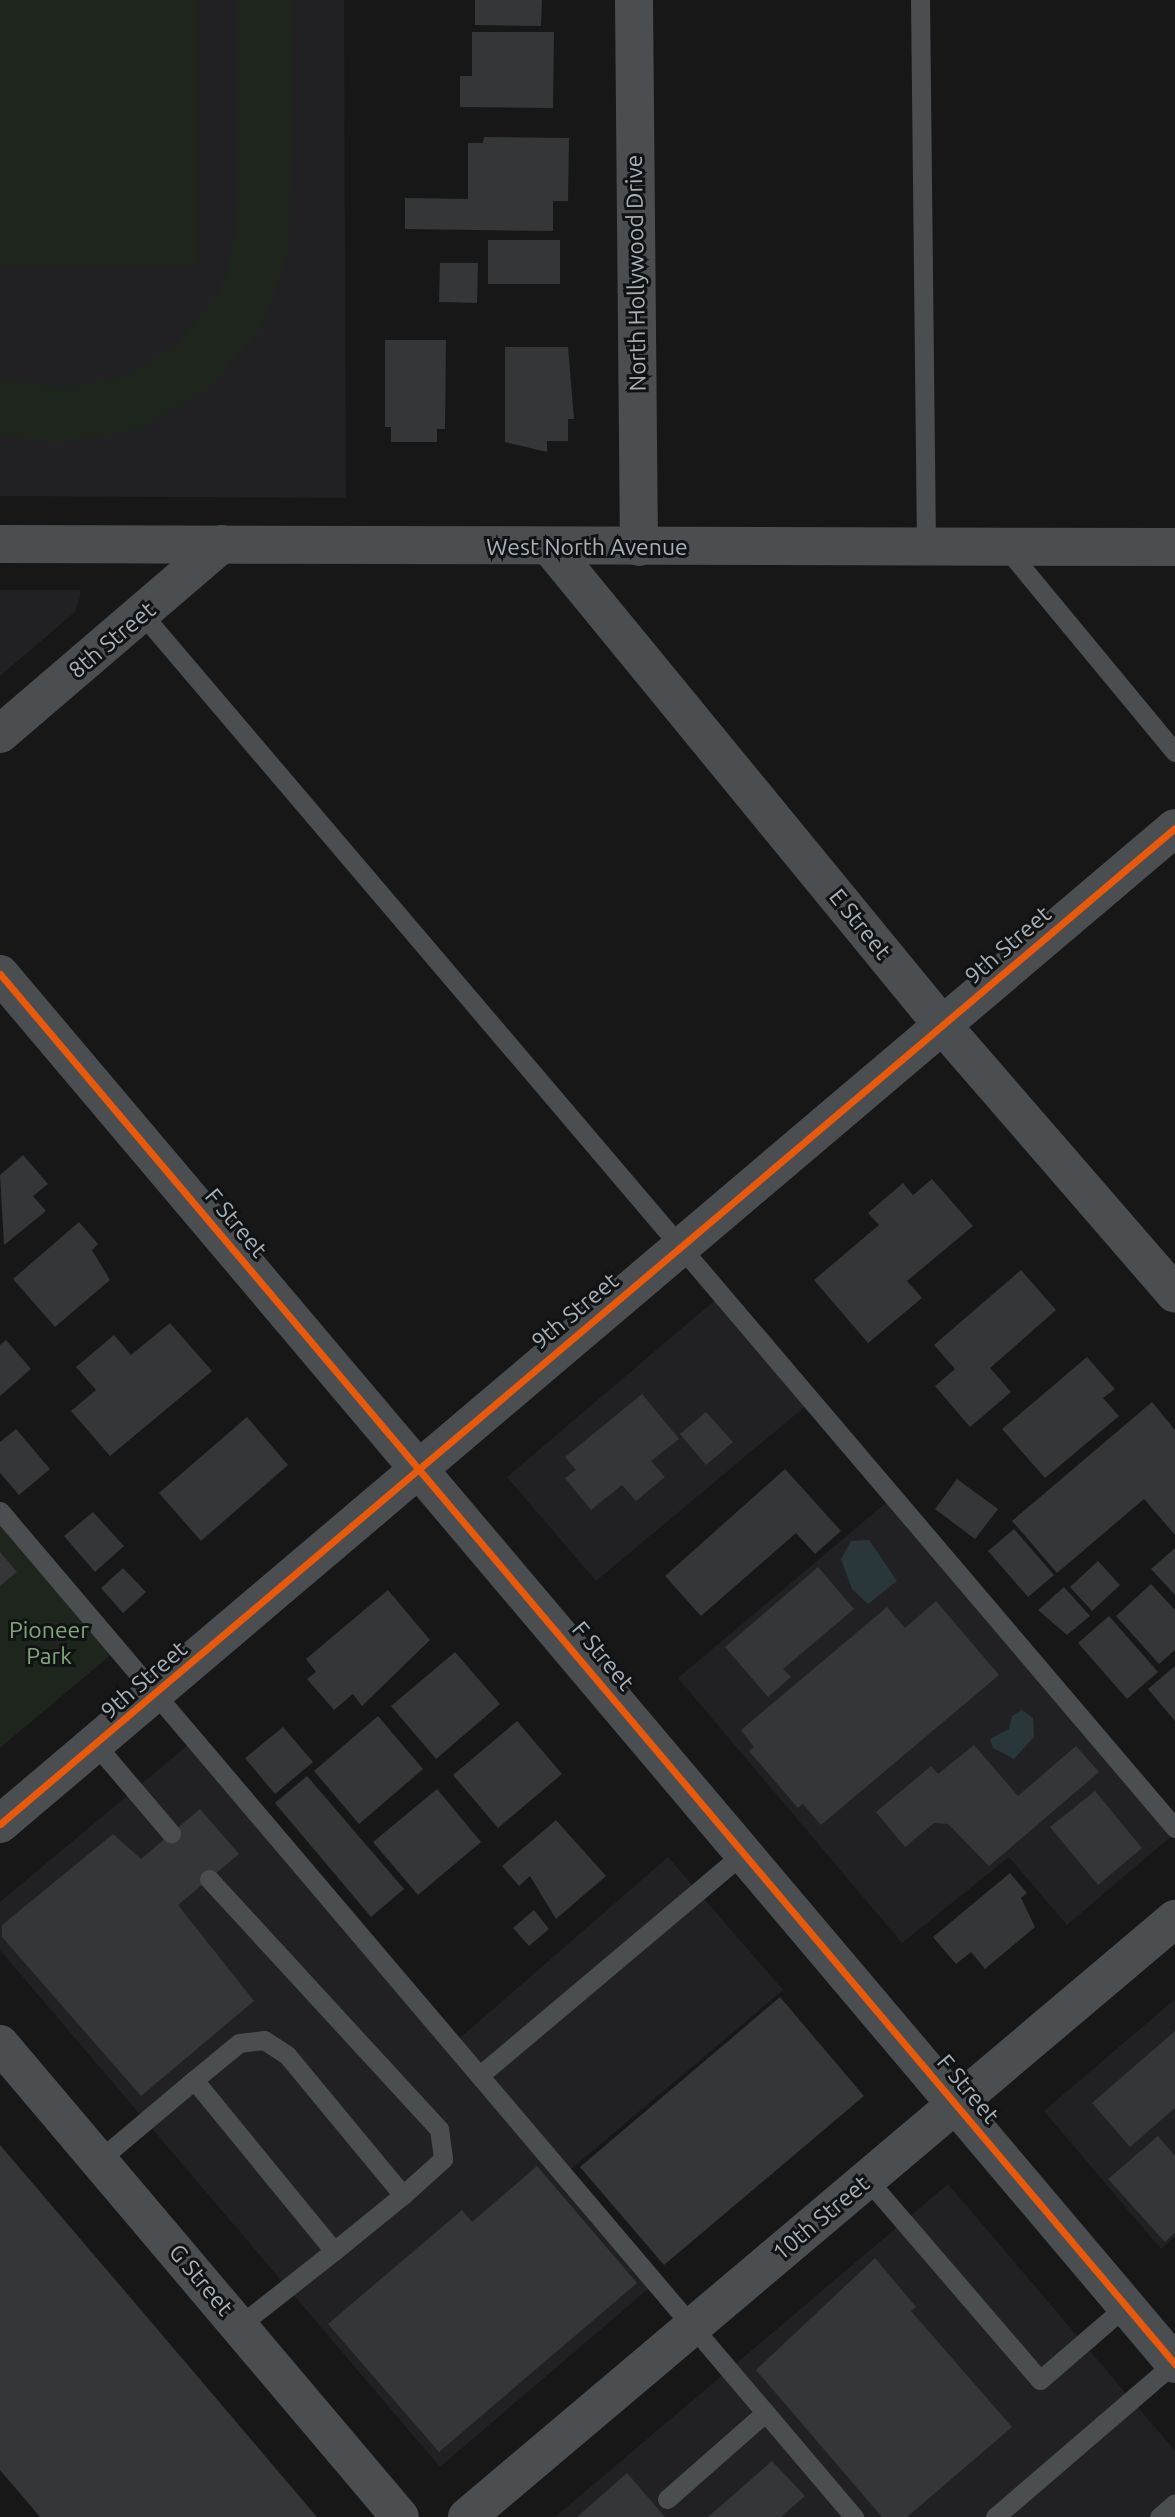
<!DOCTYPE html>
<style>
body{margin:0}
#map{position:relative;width:1175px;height:2517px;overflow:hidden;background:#171717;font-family:Ubuntu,sans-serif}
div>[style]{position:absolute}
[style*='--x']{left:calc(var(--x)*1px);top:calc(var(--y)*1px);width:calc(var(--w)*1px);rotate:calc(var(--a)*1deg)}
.built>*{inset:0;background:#212124}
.green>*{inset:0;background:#1d251d}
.water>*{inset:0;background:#29373a}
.building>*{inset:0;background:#353637}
.service>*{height:19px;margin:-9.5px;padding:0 9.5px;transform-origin:9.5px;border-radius:9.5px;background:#4b4e50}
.minor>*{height:38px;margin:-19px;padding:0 19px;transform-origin:19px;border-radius:19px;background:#4b4e50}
.tertiary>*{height:38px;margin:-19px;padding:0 19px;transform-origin:19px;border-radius:19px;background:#4b4e50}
.cycleway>*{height:7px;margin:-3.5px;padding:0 3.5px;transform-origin:3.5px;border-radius:3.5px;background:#e8590c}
span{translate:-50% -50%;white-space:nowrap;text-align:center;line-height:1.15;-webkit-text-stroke:6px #111213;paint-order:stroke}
.street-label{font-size:23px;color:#a7b1ba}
.park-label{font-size:23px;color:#83a77c}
</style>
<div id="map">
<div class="built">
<i style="clip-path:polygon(0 0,344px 0,346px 498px,0 496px)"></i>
<i style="clip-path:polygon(0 590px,80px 590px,80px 597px,75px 612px,0 676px)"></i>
<i style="clip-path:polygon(722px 1294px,813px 1400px,596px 1581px,507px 1477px)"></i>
<i style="clip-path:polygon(894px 1496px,1175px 1833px,1067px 1925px,1009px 1857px,902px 1943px,678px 1678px)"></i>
<i style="clip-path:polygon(195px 1739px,453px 2044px,668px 1857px,783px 1990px,564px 2175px,655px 2283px,440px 2467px,0 1950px,0 1902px)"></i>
<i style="clip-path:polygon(1175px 1999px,1175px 2237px,1161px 2249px,1044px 2111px)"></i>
<i style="clip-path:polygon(948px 2184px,1175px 2451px,1175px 2517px,555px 2517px)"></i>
</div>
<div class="green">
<i style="clip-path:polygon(0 0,198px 0,198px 267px,0 267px)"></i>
<i style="clip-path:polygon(238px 0,293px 0,289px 252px,261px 328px,209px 389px,139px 429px,59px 443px,0 435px,0 378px,59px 388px,120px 378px,174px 347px,214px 300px,227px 272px,238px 211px)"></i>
<i style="clip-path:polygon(0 1511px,118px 1649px,0 1748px)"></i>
</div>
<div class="water">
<i style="clip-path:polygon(869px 1540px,897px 1581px,868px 1604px,852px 1589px,841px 1559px,851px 1541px)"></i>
<i style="clip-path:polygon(1022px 1710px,1033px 1718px,1034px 1737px,1014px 1759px,993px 1748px,990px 1739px,1009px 1729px,1012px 1716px)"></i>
</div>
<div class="building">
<i style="clip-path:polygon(475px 0,542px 0,541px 26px,475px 25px)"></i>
<i style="clip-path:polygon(472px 32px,554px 32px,553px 108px,460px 107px,460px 76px,472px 76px)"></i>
<i style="clip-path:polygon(484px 137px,569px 138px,568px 201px,553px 201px,553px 231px,405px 229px,405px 198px,468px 199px,468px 143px,483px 143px)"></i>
<i style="clip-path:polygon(488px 240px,560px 240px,560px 284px,488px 284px)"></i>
<i style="clip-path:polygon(440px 263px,478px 263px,477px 303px,439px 302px)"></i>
<i style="clip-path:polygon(385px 340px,446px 340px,445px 429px,437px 429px,437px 442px,391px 442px,391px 427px,385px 427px)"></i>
<i style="clip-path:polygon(505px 347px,568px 347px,574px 419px,568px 419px,568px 441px,547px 441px,547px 452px,505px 442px)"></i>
<i style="clip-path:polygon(23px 1155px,48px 1184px,33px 1196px,46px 1211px,4px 1245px,0 1175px)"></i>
<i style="clip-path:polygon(932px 1179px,973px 1226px,907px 1281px,922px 1298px,868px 1343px,814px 1280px,879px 1225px,868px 1213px,903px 1183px,913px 1195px)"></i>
<i style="clip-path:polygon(79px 1222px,98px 1244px,92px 1250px,110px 1280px,55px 1327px,13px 1279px)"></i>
<i style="clip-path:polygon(1021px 1270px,1056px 1310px,990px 1368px,1011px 1392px,970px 1427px,935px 1386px,955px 1369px,934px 1345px)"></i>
<i style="clip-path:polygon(170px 1323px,212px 1371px,110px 1456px,71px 1411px,96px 1390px,76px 1367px,114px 1335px,131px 1355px)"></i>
<i style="clip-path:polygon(6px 1340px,31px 1369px,0 1396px,0 1345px)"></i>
<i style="clip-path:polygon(1087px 1357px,1115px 1389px,1103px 1398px,1119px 1416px,1045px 1478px,1002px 1429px)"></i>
<i style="clip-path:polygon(642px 1394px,679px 1439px,651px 1461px,665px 1477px,636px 1501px,622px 1485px,591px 1510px,565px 1478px,576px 1470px,565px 1457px)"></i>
<i style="clip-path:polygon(1152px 1402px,1175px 1430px,1175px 1535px,1144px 1499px,1057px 1573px,1012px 1521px)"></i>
<i style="clip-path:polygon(706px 1412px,733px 1442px,706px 1465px,680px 1434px)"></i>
<i style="clip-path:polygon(247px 1417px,288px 1465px,201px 1541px,159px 1493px)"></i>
<i style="clip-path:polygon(16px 1429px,50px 1469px,19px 1495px,0 1473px,0 1442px)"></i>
<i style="clip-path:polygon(785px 1469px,841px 1531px,815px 1554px,796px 1533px,701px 1616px,665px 1576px)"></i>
<i style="clip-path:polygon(957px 1479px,998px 1509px,975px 1539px,935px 1509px)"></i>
<i style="clip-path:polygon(93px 1512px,124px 1546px,95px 1572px,64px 1536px)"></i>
<i style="clip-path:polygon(1014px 1529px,1054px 1575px,1028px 1597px,988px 1551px)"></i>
<i style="clip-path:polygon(1175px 1548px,1175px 1595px,1151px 1569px)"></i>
<i style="clip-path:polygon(0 1552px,17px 1572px,0 1586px)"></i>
<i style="clip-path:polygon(1098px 1561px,1120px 1585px,1092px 1611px,1070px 1587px)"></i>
<i style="clip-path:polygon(818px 1567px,854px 1609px,783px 1669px,791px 1677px,768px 1697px,725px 1647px)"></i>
<i style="clip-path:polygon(123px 1568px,146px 1592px,123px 1613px,101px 1588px)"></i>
<i style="clip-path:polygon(1151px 1584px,1175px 1610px,1175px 1650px,1159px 1664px,1116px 1616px)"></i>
<i style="clip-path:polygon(1064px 1587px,1090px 1616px,1067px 1635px,1038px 1610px)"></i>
<i style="clip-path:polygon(388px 1590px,430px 1640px,362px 1706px,353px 1694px,334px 1710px,307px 1679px,316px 1672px,306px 1659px)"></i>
<i style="clip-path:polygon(936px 1601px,999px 1675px,821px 1825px,803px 1804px,798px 1808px,749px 1751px,754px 1747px,741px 1730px,887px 1607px,905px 1628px)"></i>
<i style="clip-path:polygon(1109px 1616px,1158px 1672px,1127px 1699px,1078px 1643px)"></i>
<i style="clip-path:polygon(455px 1652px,500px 1704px,436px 1759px,391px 1706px)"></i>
<i style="clip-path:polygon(1175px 1666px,1175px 1721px,1148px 1689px)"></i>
<i style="clip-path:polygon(378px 1716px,423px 1769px,359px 1824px,314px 1771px)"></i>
<i style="clip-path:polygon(517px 1721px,562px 1774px,498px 1828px,453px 1775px)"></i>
<i style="clip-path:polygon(283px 1727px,313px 1762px,275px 1794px,245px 1758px)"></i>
<i style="clip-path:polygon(974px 1745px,1018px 1796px,1076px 1746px,1099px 1772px,989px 1866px,948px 1824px,934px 1823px,905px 1847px,876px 1812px,931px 1766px,938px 1774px)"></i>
<i style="clip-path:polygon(307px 1776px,404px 1889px,371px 1917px,275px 1803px)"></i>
<i style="clip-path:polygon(437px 1789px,481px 1842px,418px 1895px,373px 1842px)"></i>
<i style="clip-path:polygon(1095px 1791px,1142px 1848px,1098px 1885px,1050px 1827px)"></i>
<i style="clip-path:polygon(200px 1809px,239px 1854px,178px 1905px,254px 2001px,141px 2096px,2px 1937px,2px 1925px,113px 1834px,141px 1859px)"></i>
<i style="clip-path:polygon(556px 1820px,606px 1876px,556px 1919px,530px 1876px,519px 1886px,502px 1866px)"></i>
<i style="clip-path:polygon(1010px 1873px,1027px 1893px,1021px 1898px,1035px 1927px,985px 1969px,971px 1952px,956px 1964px,933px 1937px)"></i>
<i style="clip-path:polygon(534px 1910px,549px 1929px,529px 1946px,513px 1928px)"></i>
<i style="clip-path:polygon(780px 1997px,864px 2096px,664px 2265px,580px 2167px)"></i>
<i style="clip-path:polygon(1175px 2031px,1175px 2108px,1130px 2147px,1092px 2103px)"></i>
<i style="clip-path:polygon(1158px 2136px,1175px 2156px,1175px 2233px,1165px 2242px,1108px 2179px)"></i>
<i style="clip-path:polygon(0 2145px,141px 2310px,317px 2517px,40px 2517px,0 2470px)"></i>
<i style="clip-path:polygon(537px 2166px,637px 2283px,439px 2452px,328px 2324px,462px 2210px,472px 2222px)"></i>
<i style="clip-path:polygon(875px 2258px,916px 2307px,911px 2311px,1012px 2427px,907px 2517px,882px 2517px,756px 2370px)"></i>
<i style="clip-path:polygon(772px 2461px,805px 2496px,781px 2517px,708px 2517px)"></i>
<i style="clip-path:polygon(627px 2473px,665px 2517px,577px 2517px)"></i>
</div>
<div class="service">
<i style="--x:920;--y:0;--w:547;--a:89.37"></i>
<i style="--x:1006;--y:548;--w:265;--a:50.4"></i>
<i style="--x:143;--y:615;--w:1593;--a:49.61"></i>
<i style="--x:0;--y:1511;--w:1320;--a:49.67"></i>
<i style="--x:96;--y:1745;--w:116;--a:49.6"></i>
<i style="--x:209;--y:1879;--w:340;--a:47.4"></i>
<i style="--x:439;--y:2129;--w:30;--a:82"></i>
<i style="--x:443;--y:2159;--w:54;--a:138"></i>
<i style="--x:480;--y:2075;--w:345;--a:-40.1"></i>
<i style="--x:99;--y:2160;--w:124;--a:-40.1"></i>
<i style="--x:194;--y:2080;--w:58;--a:-39.4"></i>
<i style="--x:239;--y:2043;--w:25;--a:-7"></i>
<i style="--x:264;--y:2040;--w:27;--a:33"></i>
<i style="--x:287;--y:2055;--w:182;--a:50.4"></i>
<i style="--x:403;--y:2195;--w:89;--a:140.9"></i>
<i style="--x:334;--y:2251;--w:221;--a:-129.3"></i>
<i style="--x:867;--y:2179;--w:265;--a:49.3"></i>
<i style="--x:1040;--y:2380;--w:115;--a:-40.8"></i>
<i style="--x:240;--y:2325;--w:120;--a:-38.2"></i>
<i style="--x:667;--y:2499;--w:130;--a:-41.3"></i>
<i style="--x:995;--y:2517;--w:236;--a:-40.7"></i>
<i style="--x:1159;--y:2517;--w:21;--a:-41"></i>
</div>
<div class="minor">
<i style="--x:634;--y:0;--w:547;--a:89.48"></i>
<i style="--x:551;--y:548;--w:618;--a:50.65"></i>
<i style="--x:943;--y:1026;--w:354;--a:49.1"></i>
<i style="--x:0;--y:734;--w:292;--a:-40.6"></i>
<i style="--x:0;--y:974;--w:1820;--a:49.79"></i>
<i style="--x:0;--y:1824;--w:1540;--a:-40.29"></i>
</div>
<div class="tertiary">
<i style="--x:0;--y:544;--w:1175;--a:0.15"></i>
<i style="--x:0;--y:2044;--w:619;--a:49.78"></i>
<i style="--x:467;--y:2517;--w:927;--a:-40.19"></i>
</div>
<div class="cycleway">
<i style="--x:0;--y:974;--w:1820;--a:49.79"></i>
<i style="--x:0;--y:1824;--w:1540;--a:-40.29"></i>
</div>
<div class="street-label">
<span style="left:636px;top:273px;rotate:-91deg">North Hollywood Drive</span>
<span style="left:587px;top:547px">West North Avenue</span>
<span style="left:112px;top:640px;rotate:-40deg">8th Street</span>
<span style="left:860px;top:924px;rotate:51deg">E Street</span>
<span style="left:1008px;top:945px;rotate:-41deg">9th Street</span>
<span style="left:236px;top:1223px;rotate:50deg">F Street</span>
<span style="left:575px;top:1311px;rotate:-40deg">9th Street</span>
<span style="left:603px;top:1656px;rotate:50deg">F Street</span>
<span style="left:144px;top:1680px;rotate:-41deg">9th Street</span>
<span style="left:968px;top:2089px;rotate:50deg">F Street</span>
<span style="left:821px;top:2218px;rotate:-40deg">10th Street</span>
<span style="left:201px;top:2280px;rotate:50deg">G Street</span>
</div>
<div class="park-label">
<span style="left:49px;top:1643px">Pioneer<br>Park</span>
</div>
</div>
